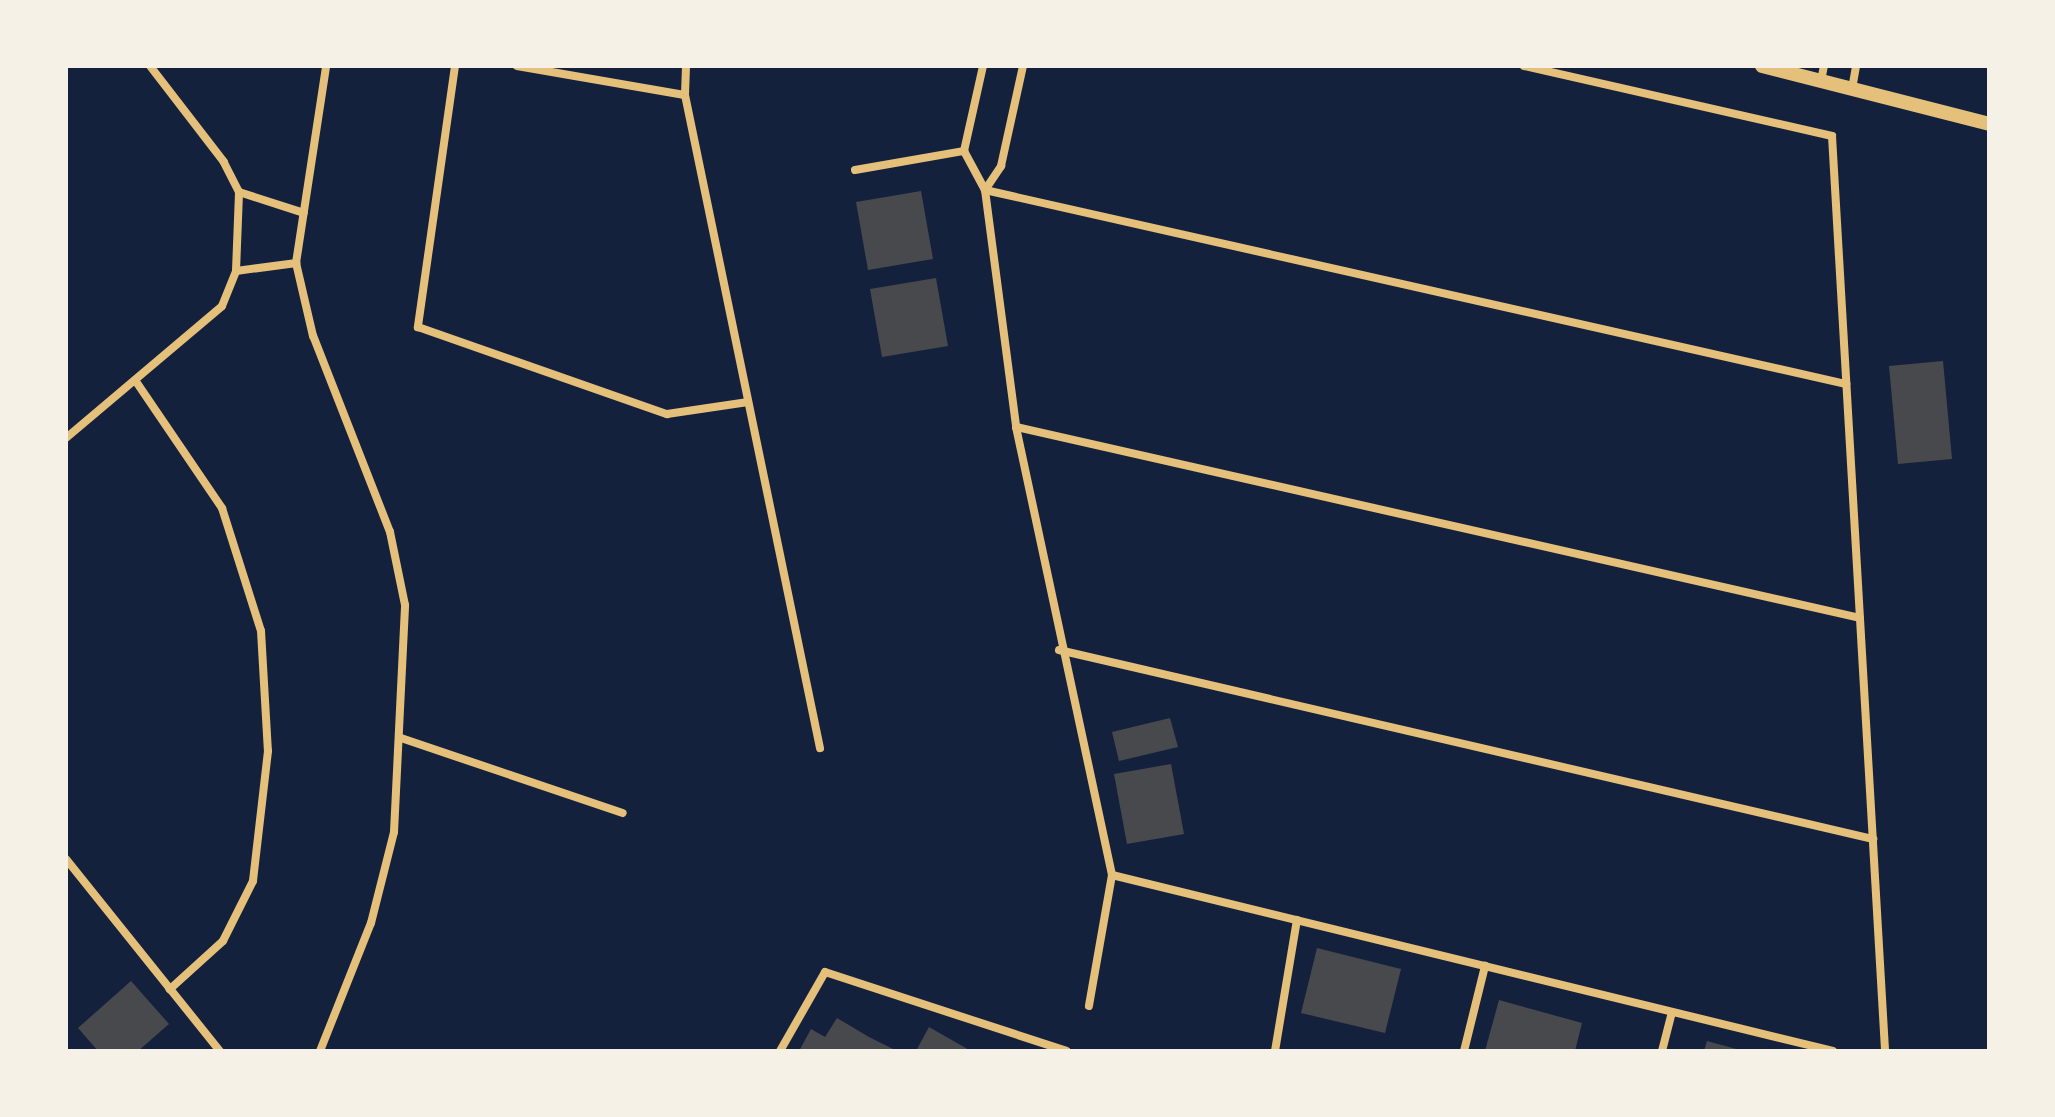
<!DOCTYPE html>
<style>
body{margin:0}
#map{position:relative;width:2055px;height:1117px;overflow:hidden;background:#14213d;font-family:Karla,sans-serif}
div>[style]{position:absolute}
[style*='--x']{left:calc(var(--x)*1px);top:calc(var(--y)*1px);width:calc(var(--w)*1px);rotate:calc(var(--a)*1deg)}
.building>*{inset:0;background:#48494c}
.minor>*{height:8px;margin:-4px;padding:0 4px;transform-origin:4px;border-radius:4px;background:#e5c07b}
.tertiary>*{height:14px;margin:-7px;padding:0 7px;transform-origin:7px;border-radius:7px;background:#e5c07b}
span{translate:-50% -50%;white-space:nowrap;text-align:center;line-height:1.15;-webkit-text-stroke:6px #f6f1e7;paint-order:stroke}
.frame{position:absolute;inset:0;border:68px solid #f6f1e7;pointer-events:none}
</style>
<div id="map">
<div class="building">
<i style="clip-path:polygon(921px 191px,933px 259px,868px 270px,856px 202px)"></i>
<i style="clip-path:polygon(936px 278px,948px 346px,882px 357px,870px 289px)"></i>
<i style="clip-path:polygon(1943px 361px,1952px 459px,1898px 464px,1889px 366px)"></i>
<i style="clip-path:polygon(1170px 718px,1178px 747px,1119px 761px,1112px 732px)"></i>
<i style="clip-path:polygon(1171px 764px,1184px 834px,1127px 844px,1114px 774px)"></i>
<i style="clip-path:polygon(1317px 948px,1401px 969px,1385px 1033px,1301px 1013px)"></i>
<i style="clip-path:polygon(131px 981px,169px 1024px,138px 1051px,98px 1051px,78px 1028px)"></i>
<i style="clip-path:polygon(1499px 1000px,1582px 1023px,1575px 1051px,1485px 1051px)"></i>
<i style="clip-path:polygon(837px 1018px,869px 1037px,897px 1051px,799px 1051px,811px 1029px,825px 1037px)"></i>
<i style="clip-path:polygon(929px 1027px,971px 1051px,916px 1051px)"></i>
<i style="clip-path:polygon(1707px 1041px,1740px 1050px,1740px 1051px,1704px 1051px)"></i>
</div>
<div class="minor">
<i style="--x:455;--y:66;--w:264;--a:98.1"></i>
<i style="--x:418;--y:327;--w:264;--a:19.3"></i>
<i style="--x:667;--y:414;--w:82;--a:-8.4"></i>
<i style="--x:517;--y:66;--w:170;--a:9.8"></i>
<i style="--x:686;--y:66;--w:29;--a:92"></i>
<i style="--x:685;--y:95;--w:667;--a:78.32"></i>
<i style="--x:983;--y:66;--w:87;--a:102.6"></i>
<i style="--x:964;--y:151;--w:44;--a:61.7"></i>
<i style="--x:985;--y:190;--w:239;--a:82.5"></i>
<i style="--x:1016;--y:427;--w:458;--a:77.9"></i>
<i style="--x:1112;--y:875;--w:133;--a:100"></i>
<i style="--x:1524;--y:66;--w:316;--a:12.8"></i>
<i style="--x:1832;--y:136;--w:917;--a:86.68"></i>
<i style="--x:1821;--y:81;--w:15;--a:-79"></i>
<i style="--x:1852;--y:89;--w:23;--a:-80"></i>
<i style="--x:855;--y:170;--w:111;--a:-9.9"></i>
<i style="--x:985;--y:190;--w:883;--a:12.7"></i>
<i style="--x:985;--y:190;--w:29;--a:-56"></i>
<i style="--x:1001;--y:166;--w:102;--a:-77.6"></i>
<i style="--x:239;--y:192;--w:68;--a:17.9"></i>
<i style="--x:236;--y:271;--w:61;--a:-7.6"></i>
<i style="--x:135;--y:380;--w:155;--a:55.8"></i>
<i style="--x:222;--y:508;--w:129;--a:72.4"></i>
<i style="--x:261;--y:631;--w:120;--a:86.7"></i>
<i style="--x:268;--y:751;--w:131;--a:96.6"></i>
<i style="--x:253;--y:881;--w:67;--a:116.6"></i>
<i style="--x:223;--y:941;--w:72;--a:137.8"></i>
<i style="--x:1016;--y:427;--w:865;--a:12.75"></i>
<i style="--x:66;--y:438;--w:204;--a:-40.2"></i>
<i style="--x:222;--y:306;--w:38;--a:-68"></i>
<i style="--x:236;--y:271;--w:79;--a:-87.8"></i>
<i style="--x:239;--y:192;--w:34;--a:-117"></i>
<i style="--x:224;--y:162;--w:121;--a:-127.6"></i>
<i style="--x:1059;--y:650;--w:836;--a:13.07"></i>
<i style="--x:401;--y:738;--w:234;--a:18.7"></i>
<i style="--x:66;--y:859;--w:246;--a:51.3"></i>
<i style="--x:1112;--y:875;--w:742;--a:13.72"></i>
<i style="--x:320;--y:1051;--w:138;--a:-68.3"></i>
<i style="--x:371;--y:923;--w:94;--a:-75.8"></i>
<i style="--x:394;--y:832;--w:227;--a:-87.2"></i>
<i style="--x:405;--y:605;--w:75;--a:-101.6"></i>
<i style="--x:390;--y:532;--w:211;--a:-111.4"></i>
<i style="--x:313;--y:336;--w:75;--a:-103.1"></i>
<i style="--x:296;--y:263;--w:199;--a:-81.3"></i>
<i style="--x:780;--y:1051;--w:91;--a:-60.3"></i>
<i style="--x:825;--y:972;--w:254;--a:18.1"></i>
<i style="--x:1275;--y:1051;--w:133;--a:-80.5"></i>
<i style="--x:1464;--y:1051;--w:88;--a:-76.1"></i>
<i style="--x:1662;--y:1051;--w:40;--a:-75.6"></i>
</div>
<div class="tertiary">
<i style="--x:1762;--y:66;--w:234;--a:14.3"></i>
</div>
<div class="frame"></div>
</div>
